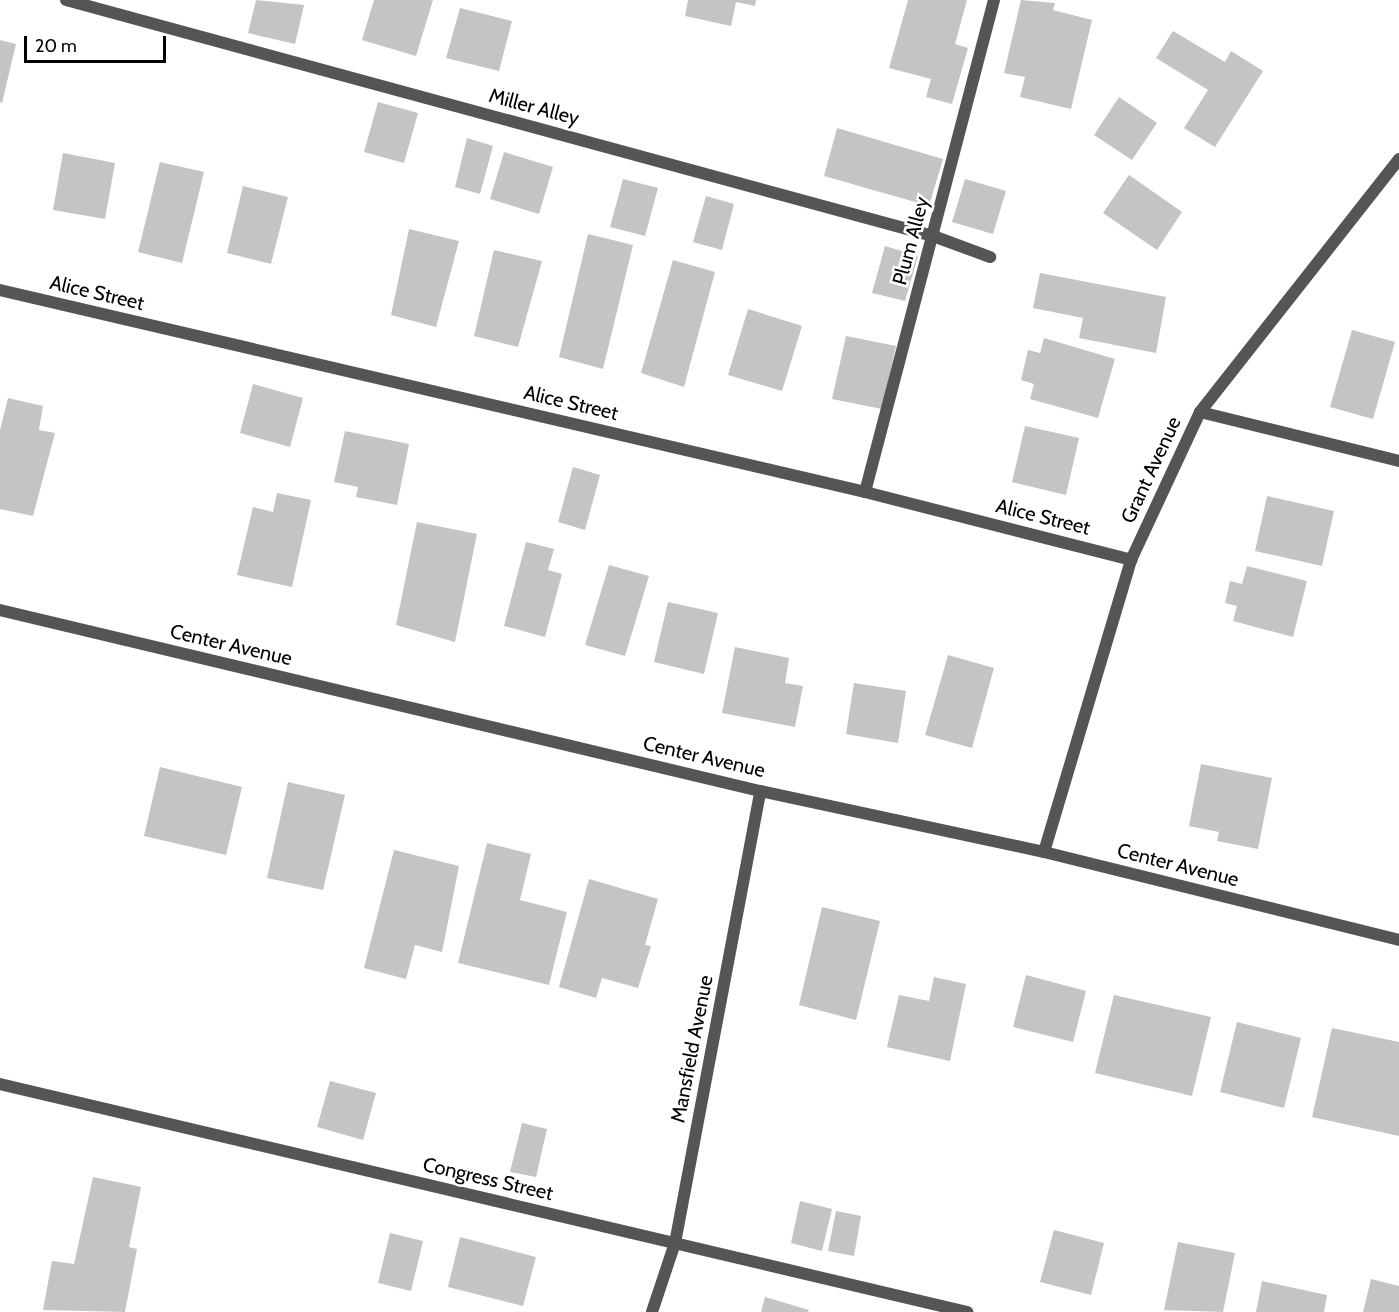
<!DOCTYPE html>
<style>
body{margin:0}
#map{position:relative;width:1399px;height:1312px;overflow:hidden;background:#fff;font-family:Cabin,sans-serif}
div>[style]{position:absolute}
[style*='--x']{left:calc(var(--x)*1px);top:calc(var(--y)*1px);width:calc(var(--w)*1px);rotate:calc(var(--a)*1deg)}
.building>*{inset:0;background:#c4c4c4}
.service>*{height:12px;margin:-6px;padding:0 6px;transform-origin:6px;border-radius:6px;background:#555}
.minor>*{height:12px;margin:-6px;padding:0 6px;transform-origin:6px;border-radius:6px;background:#555}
span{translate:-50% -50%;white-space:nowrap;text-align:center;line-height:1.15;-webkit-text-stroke:5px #fff;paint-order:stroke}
.street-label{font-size:20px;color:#000}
.scale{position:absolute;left:24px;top:36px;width:142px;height:27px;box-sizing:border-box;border:3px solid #000;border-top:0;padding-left:8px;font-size:18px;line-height:21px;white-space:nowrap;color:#000;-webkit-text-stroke:4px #fff;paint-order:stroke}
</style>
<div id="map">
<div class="building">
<i style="clip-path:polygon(256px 0,304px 5px,295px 44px,248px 33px)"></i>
<i style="clip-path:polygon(374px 0,433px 0,416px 56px,362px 40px)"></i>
<i style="clip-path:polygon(688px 0,756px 0,755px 6px,736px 2px,731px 26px,685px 16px)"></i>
<i style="clip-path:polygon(908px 0,967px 0,955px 44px,968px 48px,952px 104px,926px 97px,931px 79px,889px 68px)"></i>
<i style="clip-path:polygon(1021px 0,1055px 3px,1053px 10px,1092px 20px,1071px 109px,1020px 97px,1025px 77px,1004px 73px)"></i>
<i style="clip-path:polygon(460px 8px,512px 21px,499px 71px,446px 58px)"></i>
<i style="clip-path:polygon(1173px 31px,1225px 62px,1231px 51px,1263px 71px,1215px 147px,1184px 128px,1208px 90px,1156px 58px)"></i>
<i style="clip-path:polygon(0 40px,16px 44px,2px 103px,0 102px)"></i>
<i style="clip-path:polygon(1119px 97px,1157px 123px,1132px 160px,1094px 135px)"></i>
<i style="clip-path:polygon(378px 102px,418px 113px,404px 163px,364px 152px)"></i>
<i style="clip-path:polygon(837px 128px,943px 159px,929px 206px,824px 176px)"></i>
<i style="clip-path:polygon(467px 138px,493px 146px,480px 194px,455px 187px)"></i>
<i style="clip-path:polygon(504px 152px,553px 167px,539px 214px,490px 199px)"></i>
<i style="clip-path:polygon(63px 153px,115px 163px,105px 219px,53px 210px)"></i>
<i style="clip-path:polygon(160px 162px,204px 172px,182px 263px,138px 252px)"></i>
<i style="clip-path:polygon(1129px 175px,1182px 212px,1157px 250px,1103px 213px)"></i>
<i style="clip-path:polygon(623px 179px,658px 188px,645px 236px,610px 227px)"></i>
<i style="clip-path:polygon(965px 179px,1006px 191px,993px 234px,952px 222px)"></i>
<i style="clip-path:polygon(243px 186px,288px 197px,271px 264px,227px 253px)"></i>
<i style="clip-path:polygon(706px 196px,734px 204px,722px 250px,693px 242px)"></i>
<i style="clip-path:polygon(409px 229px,459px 241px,436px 327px,391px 315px)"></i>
<i style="clip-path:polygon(588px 234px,633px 245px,603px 369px,559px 357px)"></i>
<i style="clip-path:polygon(885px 246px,918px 256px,905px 301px,872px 293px)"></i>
<i style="clip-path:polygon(494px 250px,542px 261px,518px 347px,474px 336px)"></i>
<i style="clip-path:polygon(673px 260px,715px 272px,684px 387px,641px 373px)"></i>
<i style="clip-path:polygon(1040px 273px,1166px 297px,1156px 353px,1079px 338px,1083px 318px,1033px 308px)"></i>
<i style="clip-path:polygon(748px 309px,802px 326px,782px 391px,728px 375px)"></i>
<i style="clip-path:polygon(1352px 330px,1395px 342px,1373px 419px,1330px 407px)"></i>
<i style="clip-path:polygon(846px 336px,896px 346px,882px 409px,832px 399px)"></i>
<i style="clip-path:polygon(1044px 338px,1115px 359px,1098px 418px,1030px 399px,1034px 384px,1021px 380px,1028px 350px,1040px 353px)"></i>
<i style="clip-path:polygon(253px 384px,303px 398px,290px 447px,240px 433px)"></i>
<i style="clip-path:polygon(8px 398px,43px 406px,39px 430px,55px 433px,33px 516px,0 509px,0 430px)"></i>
<i style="clip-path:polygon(1025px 426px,1079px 438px,1066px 495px,1012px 482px)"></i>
<i style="clip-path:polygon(345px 431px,409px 444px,397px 505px,356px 497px,358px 487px,334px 482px)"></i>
<i style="clip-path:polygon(573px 467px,600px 475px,585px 530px,558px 522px)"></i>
<i style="clip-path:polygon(277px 493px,311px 500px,292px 587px,237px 575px,253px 507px,273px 512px)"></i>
<i style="clip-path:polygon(1267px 496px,1334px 511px,1322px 566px,1255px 551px)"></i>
<i style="clip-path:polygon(417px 522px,477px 534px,455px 642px,396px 625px)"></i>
<i style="clip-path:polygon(526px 542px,554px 549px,548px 570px,562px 574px,545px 637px,504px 626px)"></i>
<i style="clip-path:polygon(609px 565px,649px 576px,625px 656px,585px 645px)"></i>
<i style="clip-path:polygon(1247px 566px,1307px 581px,1293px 637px,1233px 621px,1237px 606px,1225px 603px,1230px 581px,1242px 584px)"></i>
<i style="clip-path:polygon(668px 602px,718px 613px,704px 674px,654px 662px)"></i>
<i style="clip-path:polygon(735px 647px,789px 658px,785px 683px,803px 686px,795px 727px,722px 713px)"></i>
<i style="clip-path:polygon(948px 655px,994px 668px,972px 748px,925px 735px)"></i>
<i style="clip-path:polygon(854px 683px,906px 691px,898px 743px,846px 734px)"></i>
<i style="clip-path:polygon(1201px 764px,1272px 778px,1258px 849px,1217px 841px,1219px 832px,1189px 826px)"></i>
<i style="clip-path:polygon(160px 767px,242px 787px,226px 855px,144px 836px)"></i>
<i style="clip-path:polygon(288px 782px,345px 795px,323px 890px,267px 878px)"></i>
<i style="clip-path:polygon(487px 843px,531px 854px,520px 900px,567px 912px,549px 985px,458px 963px)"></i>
<i style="clip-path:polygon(394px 850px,459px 866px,442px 952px,415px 945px,406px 979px,364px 968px)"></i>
<i style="clip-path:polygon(589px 879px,658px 899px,645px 945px,651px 946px,638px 988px,602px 978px,596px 998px,559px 987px)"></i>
<i style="clip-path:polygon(822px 907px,880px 921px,856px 1020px,799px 1005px)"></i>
<i style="clip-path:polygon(1026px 975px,1086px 991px,1073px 1042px,1013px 1027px)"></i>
<i style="clip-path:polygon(934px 977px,966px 984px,950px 1061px,887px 1047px,899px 995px,929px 1001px)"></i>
<i style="clip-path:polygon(1114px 995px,1211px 1017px,1192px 1096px,1095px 1073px)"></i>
<i style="clip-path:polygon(1237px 1022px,1301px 1038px,1284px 1108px,1220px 1092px)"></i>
<i style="clip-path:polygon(1332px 1028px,1399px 1042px,1399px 1136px,1312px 1117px)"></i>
<i style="clip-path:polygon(330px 1081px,376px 1093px,363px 1140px,317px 1127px)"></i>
<i style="clip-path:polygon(522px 1123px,547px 1129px,536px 1177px,510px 1172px)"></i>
<i style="clip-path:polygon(93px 1177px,141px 1187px,129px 1247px,137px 1249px,125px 1312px,43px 1310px,52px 1261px,74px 1264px)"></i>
<i style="clip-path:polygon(800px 1201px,832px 1209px,822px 1251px,791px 1243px)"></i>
<i style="clip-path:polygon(836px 1211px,861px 1216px,854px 1256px,828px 1251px)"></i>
<i style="clip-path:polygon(1054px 1230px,1104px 1243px,1091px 1295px,1040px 1282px)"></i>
<i style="clip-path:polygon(390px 1233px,423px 1241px,411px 1291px,378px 1283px)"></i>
<i style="clip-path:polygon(460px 1237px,536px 1257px,523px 1306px,448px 1287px)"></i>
<i style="clip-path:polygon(1178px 1242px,1235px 1253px,1223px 1312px,1164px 1310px)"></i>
<i style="clip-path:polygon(1371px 1279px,1399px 1286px,1399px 1312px,1363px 1312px)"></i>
<i style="clip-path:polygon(1262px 1281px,1327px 1295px,1324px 1312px,1256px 1312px)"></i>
<i style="clip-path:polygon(765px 1297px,809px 1310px,808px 1312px,761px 1312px)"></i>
</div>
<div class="service">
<i style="--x:66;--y:0;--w:899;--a:15.23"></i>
<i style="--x:933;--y:236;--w:61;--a:20.2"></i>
<i style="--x:0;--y:290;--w:888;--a:13.14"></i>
<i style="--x:865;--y:492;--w:275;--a:14.3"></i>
<i style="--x:865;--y:492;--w:509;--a:-75.31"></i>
</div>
<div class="minor">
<i style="--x:1200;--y:412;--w:205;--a:13.8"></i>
<i style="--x:0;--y:610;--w:781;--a:13.4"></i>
<i style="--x:760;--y:791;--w:290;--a:12.1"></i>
<i style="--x:1044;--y:852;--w:366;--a:13.9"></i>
<i style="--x:1044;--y:852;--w:305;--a:-73.4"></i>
<i style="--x:1131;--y:560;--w:163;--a:-65"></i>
<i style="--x:1200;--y:412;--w:322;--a:-51.8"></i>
<i style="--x:0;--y:1084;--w:994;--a:13.27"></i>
<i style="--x:652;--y:1312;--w:73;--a:-71.6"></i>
<i style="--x:675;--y:1243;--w:460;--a:-79.3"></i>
</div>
<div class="street-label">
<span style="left:534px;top:107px;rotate:15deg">Miller Alley</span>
<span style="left:911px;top:241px;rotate:-75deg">Plum Alley</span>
<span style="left:97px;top:293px;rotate:13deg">Alice Street</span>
<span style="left:571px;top:403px;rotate:13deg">Alice Street</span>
<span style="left:1151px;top:470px;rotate:-65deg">Grant Avenue</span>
<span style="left:1043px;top:517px;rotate:14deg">Alice Street</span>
<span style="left:231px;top:645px;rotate:13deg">Center Avenue</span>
<span style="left:704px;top:757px;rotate:13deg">Center Avenue</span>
<span style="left:1178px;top:865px;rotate:14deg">Center Avenue</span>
<span style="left:692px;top:1049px;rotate:-79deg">Mansfield Avenue</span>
<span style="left:488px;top:1179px;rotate:13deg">Congress Street</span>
</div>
<div class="scale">20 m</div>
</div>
